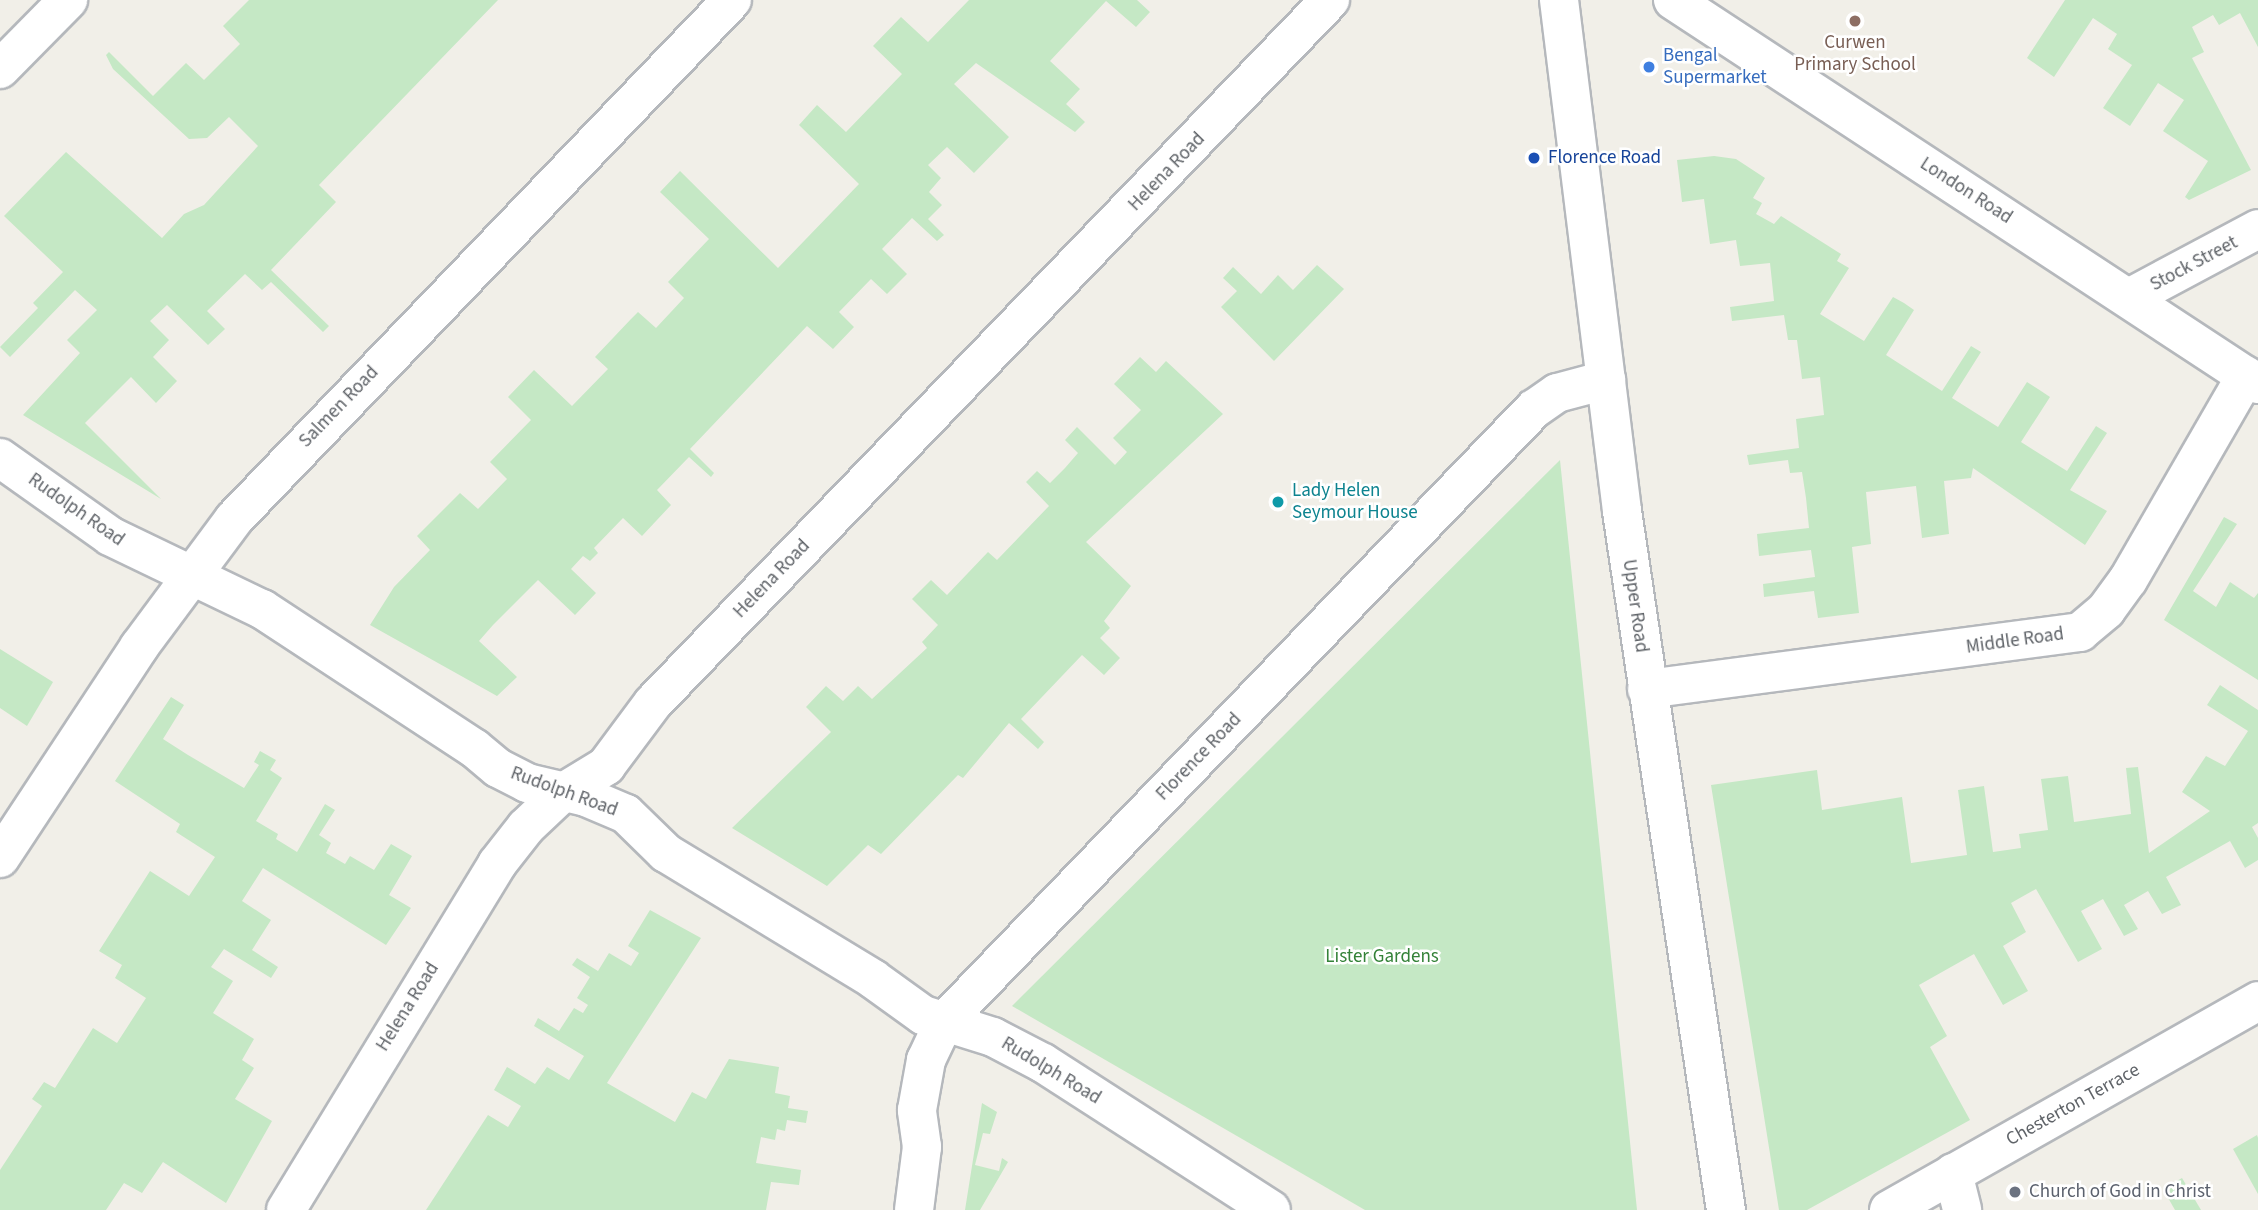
<!DOCTYPE html>
<style>
body{margin:0}
#map{position:relative;width:2258px;height:1210px;overflow:hidden;background:#f1efe8;font-family:"Source Sans 3",sans-serif}
div>[style]{position:absolute}
[style*='--x']{left:calc(var(--x)*1px);top:calc(var(--y)*1px);width:calc(var(--w)*1px);rotate:calc(var(--a)*1deg)}
.green>*{inset:0;background:#c5e8c5}
.roads{filter:drop-shadow(2px 0 #b5b8bc) drop-shadow(-2px 0 #b5b8bc) drop-shadow(0 2px #b5b8bc) drop-shadow(0 -2px #b5b8bc)}
.minor>*{height:38px;margin:-19px;padding:0 19px;transform-origin:19px;border-radius:19px;background:#fff}
.tertiary>*{height:38px;margin:-19px;padding:0 19px;transform-origin:19px;border-radius:19px;background:#fff}
.dots>*{width:19px;height:19px;translate:-50% -50%;box-sizing:border-box;border:4px solid #fff;border-radius:50%}
span{translate:-50% -50%;white-space:nowrap;text-align:center;line-height:1.15;-webkit-text-stroke:5px #fff;paint-order:stroke}
.education-label{font-size:19px;color:#785e54}
.shop-label{font-size:19px;color:#366cbe}
.left{translate:0 -50%;text-align:left}
.transit-label{font-size:19px;color:#164399}
.street-label{font-size:19px;color:#5f6368}
.culture-label{font-size:19px;color:#0d838f}
.park-label{font-size:19px;color:#348238}
.worship-label{font-size:19px;color:#5b616d}
</style>
<div id="map">
<div class="green">
<i style="clip-path:polygon(249px 0,498px 0,319px 185px,336px 202px,271px 270px,329px 326px,323px 332px,271px 282px,262px 290px,245px 274px,207px 311px,225px 329px,208px 345px,167px 305px,150px 321px,169px 340px,153px 357px,177px 381px,156px 403px,131px 377px,85px 423px,161px 499px,23px 415px,80px 353px,67px 340px,97px 310px,75px 290px,10px 357px,0 347px,38px 308px,33px 303px,63px 272px,4px 216px,66px 152px,162px 238px,184px 214px,204px 205px,258px 146px,229px 117px,207px 138px,189px 139px,113px 69px,106px 55px,109px 52px,153px 96px,186px 63px,204px 80px,240px 44px,223px 26px)"></i>
<i style="clip-path:polygon(969px 0,1137px 0,1150px 12px,1136px 27px,1106px 1px,1050px 61px,1080px 89px,1066px 104px,1085px 122px,1075px 132px,976px 63px,954px 84px,1009px 137px,974px 173px,947px 147px,928px 165px,941px 178px,929px 192px,942px 205px,928px 219px,944px 235px,937px 241px,912px 218px,882px 249px,907px 274px,887px 294px,871px 279px,839px 312px,854px 327px,833px 349px,807px 326px,690px 449px,714px 473px,711px 477px,689px 457px,657px 490px,671px 505px,642px 536px,623px 518px,594px 548px,598px 553px,590px 561px,583px 556px,571px 569px,596px 593px,575px 615px,538px 580px,493px 625px,479px 641px,517px 677px,497px 696px,370px 625px,394px 587px,430px 550px,417px 536px,460px 493px,478px 509px,507px 479px,490px 462px,531px 420px,508px 397px,534px 370px,572px 406px,608px 369px,595px 357px,631px 319px,638px 312px,656px 328px,684px 298px,668px 282px,709px 239px,660px 192px,680px 171px,778px 268px,859px 184px,799px 125px,817px 105px,846px 132px,902px 74px,873px 46px,901px 17px,928px 42px)"></i>
<i style="clip-path:polygon(2065px 0,2258px 0,2258px 47px,2240px 13px,2219px 25px,2213px 15px,2192px 27px,2204px 52px,2192px 58px,2251px 170px,2189px 200px,2185px 197px,2208px 161px,2163px 131px,2184px 100px,2158px 83px,2130px 126px,2103px 108px,2132px 65px,2108px 49px,2117px 34px,2093px 18px,2054px 77px,2027px 58px)"></i>
<i style="clip-path:polygon(1714px 156px,1736px 159px,1765px 178px,1753px 198px,1762px 203px,1756px 214px,1774px 224px,1781px 216px,1841px 254px,1837px 261px,1849px 268px,1820px 314px,1864px 341px,1893px 297px,1904px 303px,1914px 310px,1886px 355px,1942px 391px,1971px 346px,1981px 352px,1952px 398px,1998px 427px,2027px 382px,2038px 389px,2050px 397px,2021px 442px,2067px 471px,2096px 426px,2107px 433px,2070px 490px,2107px 511px,2085px 545px,1973px 468px,1971px 478px,1944px 481px,1949px 534px,1922px 538px,1916px 486px,1866px 492px,1871px 544px,1852px 547px,1859px 613px,1818px 618px,1814px 591px,1764px 597px,1763px 584px,1815px 577px,1811px 550px,1759px 556px,1757px 534px,1809px 528px,1806px 498px,1802px 472px,1790px 473px,1788px 460px,1749px 465px,1747px 455px,1799px 448px,1796px 419px,1824px 415px,1820px 377px,1802px 379px,1797px 340px,1788px 340px,1784px 315px,1732px 321px,1730px 307px,1774px 301px,1770px 263px,1740px 266px,1736px 240px,1710px 244px,1704px 199px,1682px 202px,1677px 160px)"></i>
<i style="clip-path:polygon(1317px 265px,1344px 289px,1274px 361px,1221px 307px,1237px 291px,1223px 278px,1233px 267px,1261px 294px,1278px 275px,1293px 290px)"></i>
<i style="clip-path:polygon(1140px 357px,1156px 372px,1166px 361px,1223px 414px,1086px 542px,1131px 586px,1104px 621px,1110px 628px,1100px 638px,1120px 658px,1104px 675px,1082px 655px,1021px 719px,1044px 742px,1038px 749px,1009px 723px,963px 778px,958px 775px,881px 854px,868px 845px,827px 886px,732px 828px,831px 732px,806px 707px,826px 686px,843px 701px,858px 686px,872px 699px,927px 648px,922px 642px,938px 625px,912px 599px,931px 580px,947px 595px,988px 552px,997px 560px,1049px 506px,1026px 482px,1037px 471px,1050px 483px,1065px 468px,1078px 453px,1065px 440px,1077px 427px,1115px 465px,1127px 452px,1113px 438px,1141px 410px,1114px 384px)"></i>
<i style="clip-path:polygon(1560px 460px,1637px 1210px,1365px 1210px,1012px 1006px)"></i>
<i style="clip-path:polygon(2224px 517px,2237px 524px,2193px 591px,2216px 607px,2230px 582px,2254px 598px,2258px 593px,2258px 680px,2164px 620px)"></i>
<i style="clip-path:polygon(0 649px,53px 682px,27px 726px,0 708px)"></i>
<i style="clip-path:polygon(2220px 685px,2258px 710px,2258px 823px,2252px 827px,2258px 838px,2258px 860px,2245px 868px,2230px 841px,2166px 877px,2181px 905px,2162px 914px,2148px 891px,2124px 905px,2138px 929px,2124px 936px,2103px 899px,2081px 911px,2102px 949px,2078px 962px,2036px 889px,2011px 903px,2026px 932px,2003px 946px,2028px 991px,2003px 1005px,1974px 954px,1919px 985px,1947px 1036px,1930px 1047px,1970px 1120px,1807px 1210px,1779px 1210px,1711px 785px,1817px 770px,1822px 810px,1902px 797px,1911px 863px,1967px 855px,1958px 790px,1984px 786px,1993px 852px,2021px 848px,2019px 834px,2048px 830px,2041px 779px,2068px 776px,2074px 822px,2131px 814px,2126px 768px,2138px 767px,2149px 853px,2210px 811px,2182px 792px,2206px 756px,2225px 766px,2248px 731px,2207px 705px)"></i>
<i style="clip-path:polygon(171px 697px,184px 705px,163px 739px,188px 755px,244px 788px,259px 765px,254px 762px,260px 751px,276px 760px,270px 770px,282px 778px,256px 821px,278px 834px,276px 839px,297px 852px,325px 804px,335px 810px,319px 835px,331px 843px,326px 853px,345px 864px,350px 856px,374px 870px,391px 844px,412px 856px,389px 895px,411px 908px,386px 945px,263px 868px,242px 901px,271px 920px,252px 950px,278px 967px,271px 978px,224px 949px,211px 967px,233px 981px,213px 1013px,254px 1039px,242px 1060px,254px 1068px,235px 1099px,272px 1121px,226px 1203px,163px 1162px,142px 1193px,124px 1183px,106px 1210px,0 1210px,0 1170px,42px 1106px,32px 1099px,44px 1082px,55px 1088px,93px 1028px,117px 1043px,146px 998px,115px 978px,122px 965px,99px 951px,150px 871px,189px 896px,215px 857px,176px 832px,180px 824px,115px 781px)"></i>
<i style="clip-path:polygon(650px 910px,701px 938px,607px 1083px,675px 1122px,692px 1092px,706px 1099px,729px 1059px,779px 1067px,775px 1093px,790px 1096px,788px 1108px,808px 1111px,806px 1123px,787px 1120px,785px 1131px,777px 1129px,775px 1140px,761px 1137px,756px 1163px,801px 1170px,799px 1185px,771px 1182px,766px 1210px,426px 1210px,488px 1115px,508px 1127px,521px 1106px,494px 1090px,507px 1067px,535px 1084px,547px 1067px,569px 1080px,584px 1056px,534px 1026px,538px 1018px,559px 1031px,574px 1008px,583px 1013px,588px 1005px,577px 998px,590px 977px,572px 965px,577px 958px,598px 971px,609px 953px,631px 966px,639px 953px,628px 946px)"></i>
<i style="clip-path:polygon(982px 1103px,997px 1112px,990px 1134px,983px 1133px,975px 1165px,999px 1171px,1002px 1158px,1008px 1162px,980px 1210px,965px 1210px)"></i>
<i style="clip-path:polygon(2257px 1135px,2258px 1138px,2258px 1194px,2233px 1149px)"></i>
<i style="clip-path:polygon(2182px 1178px,2201px 1210px,2175px 1210px,2163px 1189px)"></i>
</div>
<div class="roads">
<div class="minor">
<i style="--x:1673;--y:0;--w:700;--a:33.28"></i>
<i style="--x:0;--y:69;--w:97;--a:-45.4"></i>
<i style="--x:2129;--y:298;--w:146;--a:-28.1"></i>
<i style="--x:0;--y:458;--w:135;--a:35.3"></i>
<i style="--x:110;--y:536;--w:169;--a:25.7"></i>
<i style="--x:262;--y:609;--w:254;--a:33.3"></i>
<i style="--x:474;--y:748;--w:31;--a:40"></i>
<i style="--x:498;--y:768;--w:33;--a:27"></i>
<i style="--x:527;--y:783;--w:61;--a:13.3"></i>
<i style="--x:586;--y:797;--w:43;--a:23"></i>
<i style="--x:626;--y:814;--w:56;--a:44.3"></i>
<i style="--x:666;--y:853;--w:242;--a:31.3"></i>
<i style="--x:873;--y:979;--w:62;--a:35.8"></i>
<i style="--x:923;--y:1015;--w:73;--a:17.4"></i>
<i style="--x:993;--y:1037;--w:56;--a:27.5"></i>
<i style="--x:1043;--y:1063;--w:271;--a:32.8"></i>
<i style="--x:1647;--y:689;--w:437;--a:-7.5"></i>
<i style="--x:2080;--y:632;--w:34;--a:-40"></i>
<i style="--x:2106;--y:610;--w:37;--a:-54"></i>
<i style="--x:2128;--y:580;--w:236;--a:-60"></i>
<i style="--x:0;--y:858;--w:253;--a:-56.6"></i>
<i style="--x:139;--y:647;--w:159;--a:-53.4"></i>
<i style="--x:234;--y:519;--w:719;--a:-46.18"></i>
<i style="--x:1953;--y:1173;--w:38;--a:76"></i>
<i style="--x:286;--y:1210;--w:405;--a:-58.6"></i>
<i style="--x:497;--y:864;--w:47;--a:-51.9"></i>
<i style="--x:526;--y:827;--w:50;--a:-43.4"></i>
<i style="--x:562;--y:793;--w:52;--a:-31.5"></i>
<i style="--x:606;--y:766;--w:79;--a:-53.3"></i>
<i style="--x:653;--y:703;--w:976;--a:-46.08"></i>
<i style="--x:914;--y:1210;--w:64;--a:-82.8"></i>
<i style="--x:922;--y:1147;--w:37;--a:-98"></i>
<i style="--x:917;--y:1110;--w:51;--a:-79.8"></i>
<i style="--x:926;--y:1060;--w:42;--a:-64.7"></i>
<i style="--x:944;--y:1022;--w:851;--a:-46.1"></i>
<i style="--x:1534;--y:409;--w:28;--a:-35"></i>
<i style="--x:1557;--y:393;--w:51;--a:-14.9"></i>
<i style="--x:1889;--y:1210;--w:424;--a:-29.5"></i>
</div>
<div class="tertiary">
<i style="--x:1559;--y:0;--w:515;--a:82.97"></i>
<i style="--x:1622;--y:511;--w:707;--a:81.54"></i>
</div>
</div>
<div class="dots">
<i style="left:1855px;top:21px;background:#8d6e63"></i>
<i style="left:1649px;top:67px;background:#3f7fe0"></i>
<i style="left:1534px;top:158px;background:#1a4fb4"></i>
<i style="left:1278px;top:502px;background:#0f9aa8"></i>
<i style="left:2015px;top:1192px;background:#6b7280"></i>
</div>
<div class="education-label">
<span style="left:1855px;top:54px">Curwen<br>Primary School</span>
</div>
<div class="shop-label">
<span class="left" style="left:1663px;top:67px">Bengal<br>Supermarket</span>
</div>
<div class="transit-label">
<span class="left" style="left:1548px;top:158px">Florence Road</span>
</div>
<div class="street-label">
<span style="left:1167px;top:172px;rotate:-46deg">Helena Road</span>
<span style="left:1966px;top:191px;rotate:33deg">London Road</span>
<span style="left:2194px;top:264px;rotate:-28deg">Stock Street</span>
<span style="left:339px;top:407px;rotate:-46deg">Salmen Road</span>
<span style="left:76px;top:510px;rotate:35deg">Rudolph Road</span>
<span style="left:772px;top:579px;rotate:-46deg">Helena Road</span>
<span style="left:1635px;top:606px;rotate:82deg">Upper Road</span>
<span style="left:2015px;top:641px;rotate:-8deg">Middle Road</span>
<span style="left:1199px;top:757px;rotate:-46deg">Florence Road</span>
<span style="left:564px;top:792px;rotate:20deg">Rudolph Road</span>
<span style="left:408px;top:1007px;rotate:-58deg">Helena Road</span>
<span style="left:1051px;top:1071px;rotate:31deg">Rudolph Road</span>
<span style="left:2073px;top:1105px;rotate:-29deg">Chesterton Terrace</span>
</div>
<div class="culture-label">
<span class="left" style="left:1292px;top:502px">Lady Helen<br>Seymour House</span>
</div>
<div class="park-label">
<span style="left:1382px;top:957px">Lister Gardens</span>
</div>
<div class="worship-label">
<span class="left" style="left:2029px;top:1192px">Church of God in Christ</span>
</div>
</div>
